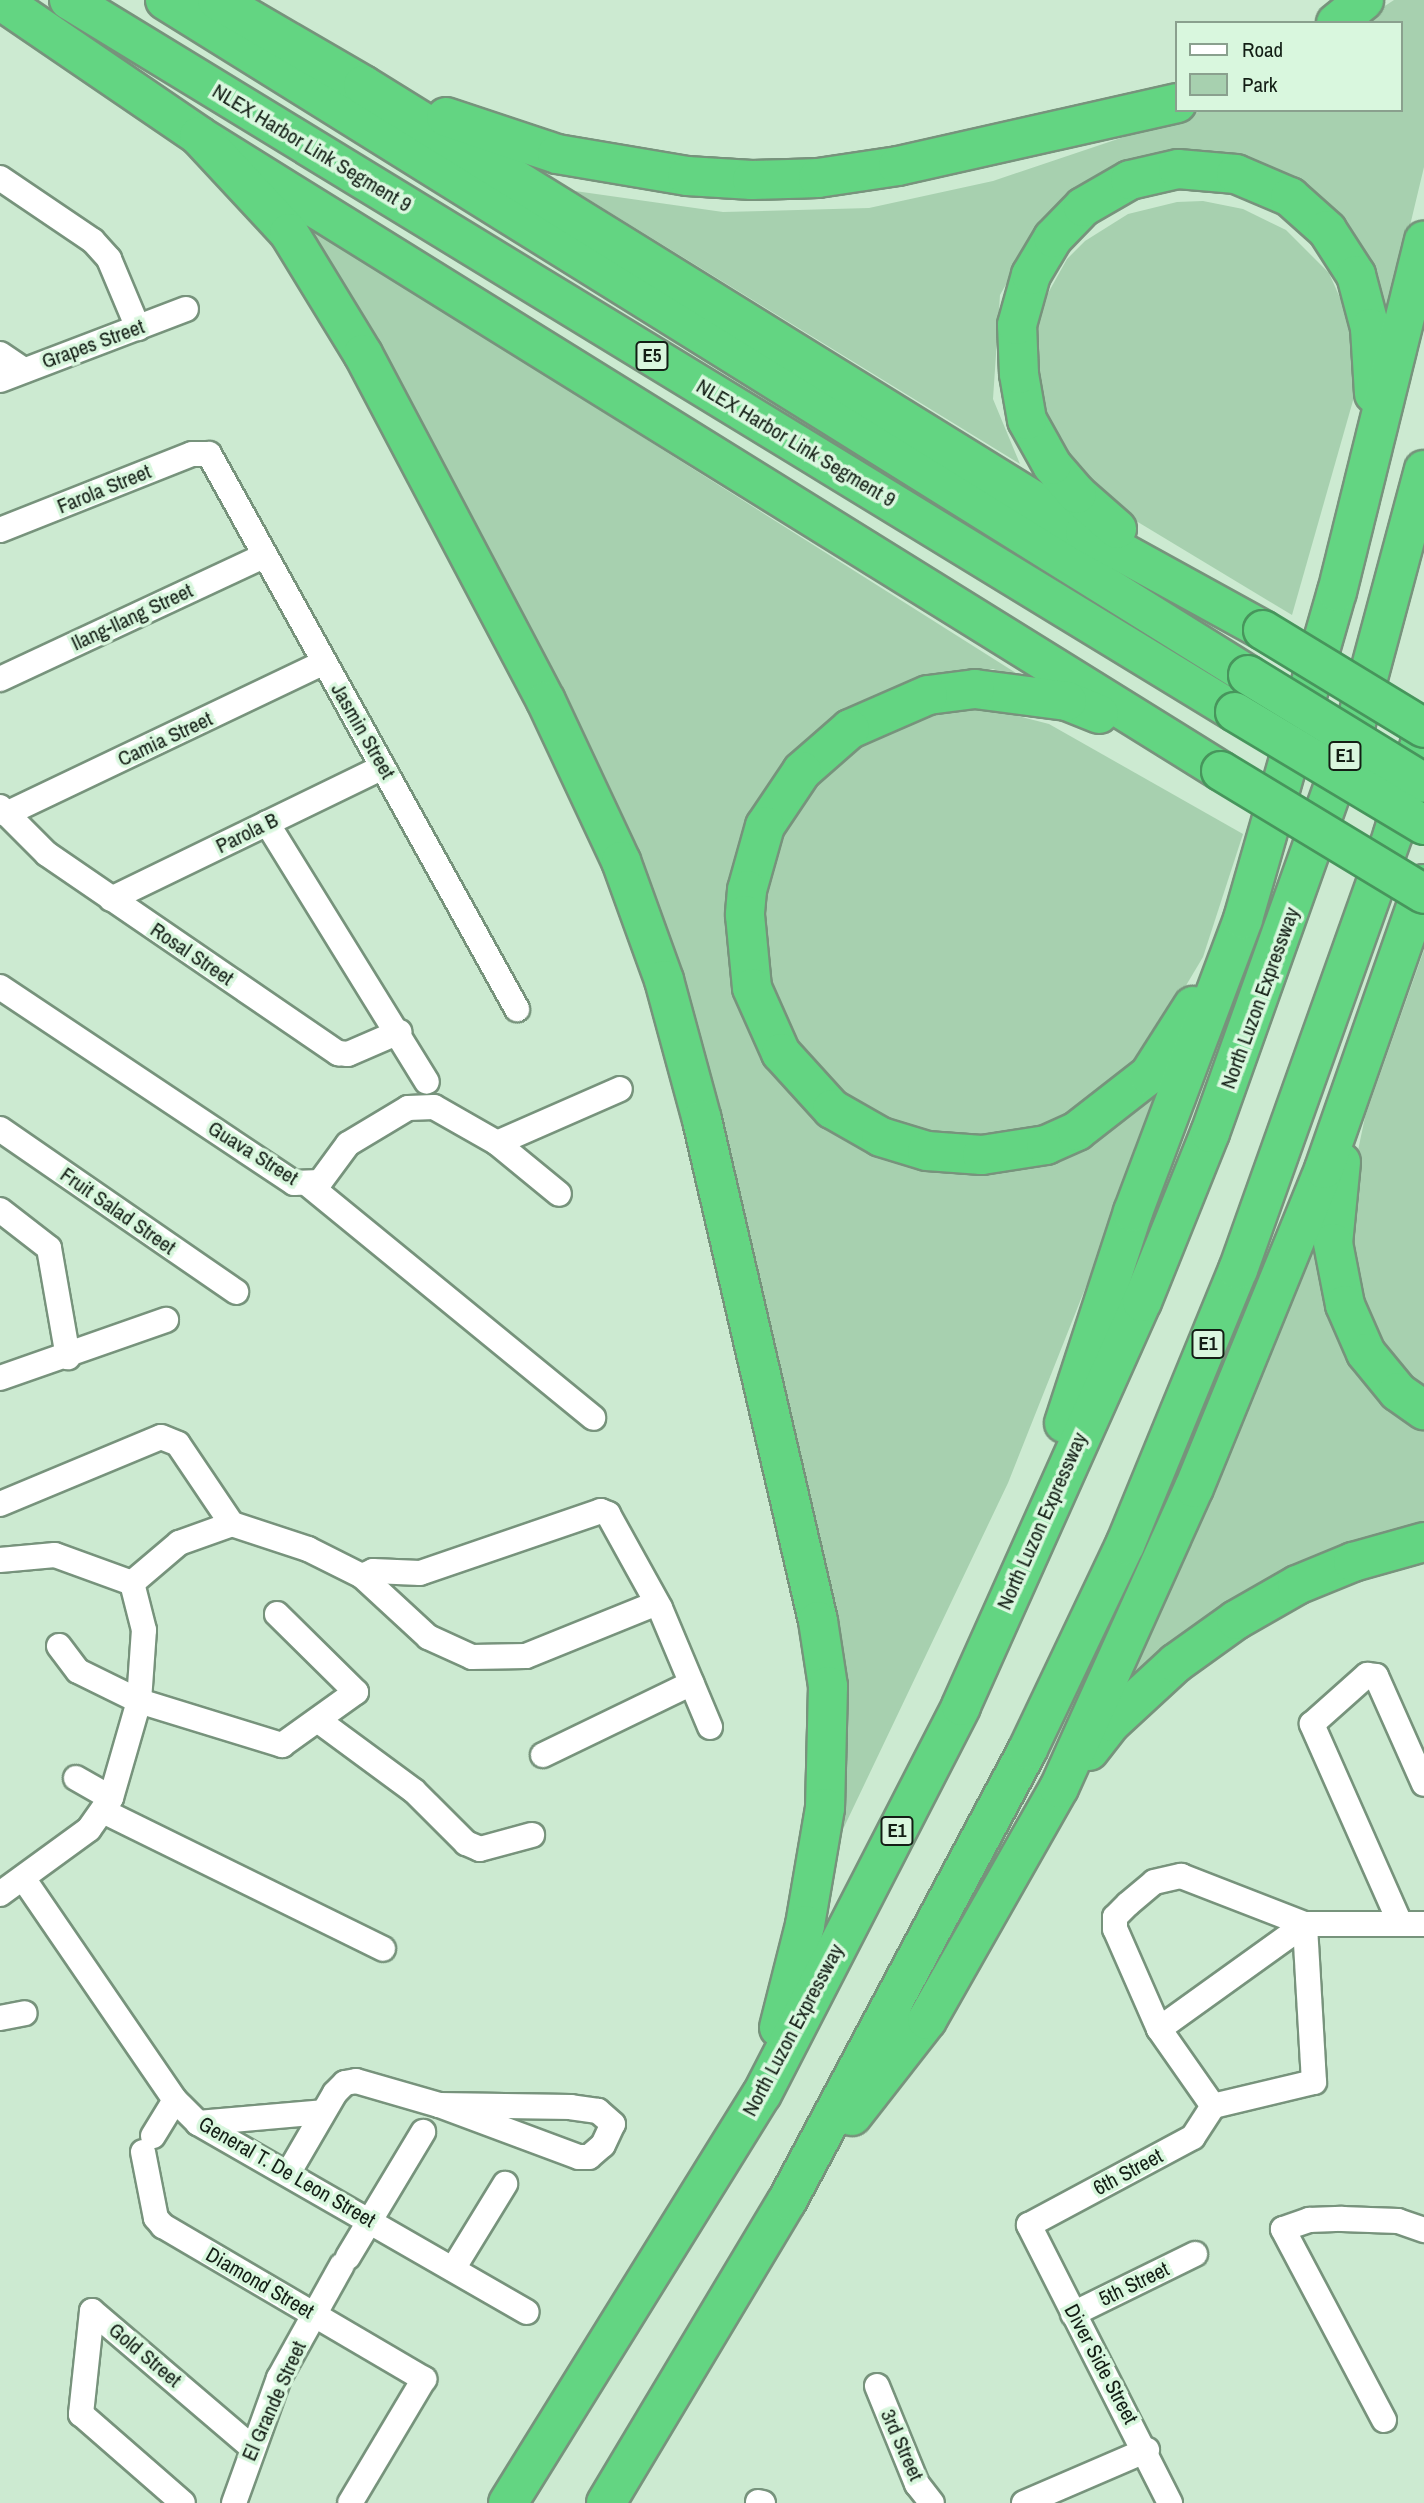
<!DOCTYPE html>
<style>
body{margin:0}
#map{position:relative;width:1424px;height:2503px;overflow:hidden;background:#ccead1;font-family:"Archivo Narrow",sans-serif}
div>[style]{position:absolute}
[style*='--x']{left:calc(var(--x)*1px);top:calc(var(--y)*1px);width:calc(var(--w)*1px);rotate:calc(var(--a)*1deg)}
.green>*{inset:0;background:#a7d0af}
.roads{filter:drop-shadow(2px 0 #77937c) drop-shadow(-2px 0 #77937c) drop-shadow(0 2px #77937c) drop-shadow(0 -2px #77937c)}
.street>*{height:24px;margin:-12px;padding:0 12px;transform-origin:12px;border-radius:12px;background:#fff}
.highway>*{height:38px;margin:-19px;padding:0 19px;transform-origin:19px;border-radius:19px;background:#63d582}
.bridges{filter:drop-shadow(2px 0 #47955c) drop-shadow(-2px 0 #47955c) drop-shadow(0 2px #47955c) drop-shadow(0 -2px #47955c)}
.highway-bridge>*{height:38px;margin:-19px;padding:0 19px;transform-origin:19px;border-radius:19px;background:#63d582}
span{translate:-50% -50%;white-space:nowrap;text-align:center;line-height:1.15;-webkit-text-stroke:7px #d9f7de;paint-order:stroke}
.shield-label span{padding:2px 5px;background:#d9f7de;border:2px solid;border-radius:5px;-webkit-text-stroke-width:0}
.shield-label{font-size:19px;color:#131e15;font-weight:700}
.street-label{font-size:21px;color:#131e15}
.legend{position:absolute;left:1175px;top:21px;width:228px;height:91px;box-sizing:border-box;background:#d9f7de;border:2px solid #8aa08e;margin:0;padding:9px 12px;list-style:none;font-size:21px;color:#131e15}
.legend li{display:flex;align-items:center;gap:14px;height:35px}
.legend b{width:35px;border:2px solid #8aa08e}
</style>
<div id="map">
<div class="green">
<i style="clip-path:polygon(1394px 0,1424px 0,1424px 167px,1381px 347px,1330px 222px,1166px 162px,1025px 251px,1000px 295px,993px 399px,1020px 464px,575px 191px,723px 212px,869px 208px,993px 181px,1204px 110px,1401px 110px,1401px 23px,1359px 23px)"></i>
<i style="clip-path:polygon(1203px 201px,1243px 209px,1286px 230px,1329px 273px,1352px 325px,1356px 390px,1292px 615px,1108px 504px,1069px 471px,1030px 378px,1037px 313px,1067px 259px,1085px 241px,1128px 214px,1177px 202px)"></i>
<i style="clip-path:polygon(285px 211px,1032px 683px,993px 669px,972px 671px,925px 678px,868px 698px,808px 737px,767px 788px,751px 816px,728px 916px,736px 991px,768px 1062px,982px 1170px,1175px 1062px,1008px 1483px,825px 1867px,839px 1755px,674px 978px)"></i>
<i style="clip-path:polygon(959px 709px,1002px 712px,1049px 724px,1243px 834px,1203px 957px,1141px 1061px,1111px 1087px,1054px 1123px,989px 1138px,923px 1132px,891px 1122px,833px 1087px,797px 1046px,764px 972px,764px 870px,791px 809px,847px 749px,918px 716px)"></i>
<i style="clip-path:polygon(1424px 950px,1424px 1394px,1372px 1340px,1350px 1289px,1351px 1184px,1365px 1117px)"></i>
<i style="clip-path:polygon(1328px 1203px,1324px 1245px,1424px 1426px,1424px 1522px,1330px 1554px,1122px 1687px)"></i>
</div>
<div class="roads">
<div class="street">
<i style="--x:0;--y:178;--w:112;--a:34.1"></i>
<i style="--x:93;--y:241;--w:24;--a:48"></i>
<i style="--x:109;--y:259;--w:75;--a:67.2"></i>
<i style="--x:0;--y:354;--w:29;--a:34"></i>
<i style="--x:0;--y:380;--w:199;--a:-20.9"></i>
<i style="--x:0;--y:530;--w:206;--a:-21.6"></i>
<i style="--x:192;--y:454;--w:17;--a:0"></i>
<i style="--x:209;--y:454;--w:635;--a:60.97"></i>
<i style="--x:0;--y:679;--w:291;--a:-25"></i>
<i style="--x:0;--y:807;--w:66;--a:45"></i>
<i style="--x:47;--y:854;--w:353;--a:34.4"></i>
<i style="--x:338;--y:1053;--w:10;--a:6"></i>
<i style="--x:348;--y:1054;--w:56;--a:-23.3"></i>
<i style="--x:6;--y:814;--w:352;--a:-25.5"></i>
<i style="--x:267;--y:823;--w:304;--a:58.3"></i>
<i style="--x:111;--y:899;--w:302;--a:-25.9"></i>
<i style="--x:0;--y:987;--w:353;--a:33.7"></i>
<i style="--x:294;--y:1183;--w:26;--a:-2"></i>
<i style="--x:320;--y:1182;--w:47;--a:-53.6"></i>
<i style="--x:348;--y:1144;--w:70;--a:-31"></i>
<i style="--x:408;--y:1108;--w:26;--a:-2"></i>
<i style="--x:434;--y:1107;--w:73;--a:29.7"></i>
<i style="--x:497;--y:1143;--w:134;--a:-23.7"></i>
<i style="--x:0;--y:1129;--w:287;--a:34.6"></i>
<i style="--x:497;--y:1143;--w:80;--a:39.4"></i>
<i style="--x:310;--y:1186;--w:366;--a:39.3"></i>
<i style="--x:0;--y:1210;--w:62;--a:37.8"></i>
<i style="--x:49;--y:1248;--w:111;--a:80.1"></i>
<i style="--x:0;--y:1378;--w:176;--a:-19.3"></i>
<i style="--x:0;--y:1504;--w:174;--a:-22.6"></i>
<i style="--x:161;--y:1437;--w:18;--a:22"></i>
<i style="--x:178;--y:1444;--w:97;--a:56"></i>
<i style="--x:0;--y:1560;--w:55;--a:-5.2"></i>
<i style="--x:55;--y:1555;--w:82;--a:20"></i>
<i style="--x:362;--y:1576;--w:12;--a:-24"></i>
<i style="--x:373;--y:1571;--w:47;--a:2.4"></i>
<i style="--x:420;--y:1573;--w:191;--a:-18.9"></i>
<i style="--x:601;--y:1511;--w:8;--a:23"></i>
<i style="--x:608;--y:1514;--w:107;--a:61"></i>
<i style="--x:660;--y:1608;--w:129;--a:67.2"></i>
<i style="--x:132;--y:1583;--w:62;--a:-40.4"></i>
<i style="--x:179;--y:1543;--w:56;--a:-19.7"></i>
<i style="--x:232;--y:1524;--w:80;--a:18.2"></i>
<i style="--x:308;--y:1549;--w:60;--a:26.6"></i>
<i style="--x:362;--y:1576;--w:90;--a:42.7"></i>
<i style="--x:428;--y:1637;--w:48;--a:24.4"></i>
<i style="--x:472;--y:1657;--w:54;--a:-1.1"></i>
<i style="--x:526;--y:1656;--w:141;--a:-22"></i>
<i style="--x:59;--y:1646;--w:31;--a:53"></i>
<i style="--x:78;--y:1671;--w:68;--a:26.2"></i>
<i style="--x:139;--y:1701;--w:150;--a:17.1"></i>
<i style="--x:282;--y:1745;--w:91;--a:-35.6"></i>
<i style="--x:356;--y:1692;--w:111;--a:-135.4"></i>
<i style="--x:319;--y:1721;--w:118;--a:36.4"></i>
<i style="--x:414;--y:1791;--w:74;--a:45"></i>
<i style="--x:466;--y:1843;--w:15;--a:23"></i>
<i style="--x:480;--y:1849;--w:54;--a:-15.1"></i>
<i style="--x:543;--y:1755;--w:165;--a:-25.8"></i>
<i style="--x:76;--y:1778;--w:40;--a:29.7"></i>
<i style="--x:103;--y:1811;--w:312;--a:26.2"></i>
<i style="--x:23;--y:1878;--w:269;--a:55.6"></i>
<i style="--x:175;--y:2100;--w:33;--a:45"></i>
<i style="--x:198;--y:2123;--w:379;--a:29.9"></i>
<i style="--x:0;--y:1894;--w:110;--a:-36.1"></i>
<i style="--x:89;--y:1829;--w:38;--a:-55"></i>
<i style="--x:111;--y:1798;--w:101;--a:-73.9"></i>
<i style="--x:139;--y:1701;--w:71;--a:-86"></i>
<i style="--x:144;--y:1630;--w:49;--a:-104.3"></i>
<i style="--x:1400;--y:1923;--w:218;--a:-113.9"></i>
<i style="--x:1312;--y:1724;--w:74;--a:-41.7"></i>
<i style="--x:1367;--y:1675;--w:9;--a:6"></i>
<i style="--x:1376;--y:1676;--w:118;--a:66"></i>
<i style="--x:0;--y:2018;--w:25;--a:-11"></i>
<i style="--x:1159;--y:2029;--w:180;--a:-35.7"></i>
<i style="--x:1213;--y:2106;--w:94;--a:-125"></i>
<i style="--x:1159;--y:2029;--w:109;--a:-113.7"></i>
<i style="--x:1115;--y:1929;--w:12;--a:-90"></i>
<i style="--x:1115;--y:1917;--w:18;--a:-45"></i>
<i style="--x:1128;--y:1904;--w:34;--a:-40"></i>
<i style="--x:1154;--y:1882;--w:28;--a:-13"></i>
<i style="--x:1181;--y:1876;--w:133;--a:21.2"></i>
<i style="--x:1305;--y:1924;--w:119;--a:0"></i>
<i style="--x:1213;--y:2106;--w:104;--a:-13.4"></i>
<i style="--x:1314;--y:2082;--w:158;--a:-93.3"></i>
<i style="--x:198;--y:2123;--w:125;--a:-5"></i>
<i style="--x:153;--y:2136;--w:42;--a:-58.6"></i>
<i style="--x:143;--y:2152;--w:67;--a:78.9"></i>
<i style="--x:156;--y:2218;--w:11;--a:49"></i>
<i style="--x:163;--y:2226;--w:303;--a:30.4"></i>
<i style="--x:424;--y:2379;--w:144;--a:120.8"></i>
<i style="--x:289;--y:2172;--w:91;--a:-59.8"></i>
<i style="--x:335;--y:2093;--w:14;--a:-45"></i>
<i style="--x:345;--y:2083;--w:11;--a:-10"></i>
<i style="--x:356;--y:2081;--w:86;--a:16.1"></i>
<i style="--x:439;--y:2105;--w:149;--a:20.4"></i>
<i style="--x:579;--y:2157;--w:10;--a:0"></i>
<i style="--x:589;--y:2157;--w:18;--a:-41"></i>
<i style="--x:603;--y:2145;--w:23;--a:-65"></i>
<i style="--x:613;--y:2124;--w:20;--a:-139"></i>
<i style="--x:598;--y:2111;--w:27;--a:-172"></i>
<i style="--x:571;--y:2107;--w:132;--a:-179.1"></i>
<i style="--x:348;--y:2257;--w:146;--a:-59"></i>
<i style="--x:453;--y:2269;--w:100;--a:-58.5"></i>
<i style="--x:92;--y:2311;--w:104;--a:96.1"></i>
<i style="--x:81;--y:2414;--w:135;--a:41.1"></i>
<i style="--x:92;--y:2311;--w:209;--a:40.5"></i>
<i style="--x:1073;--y:2314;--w:136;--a:-26.2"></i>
<i style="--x:877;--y:2386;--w:106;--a:67.8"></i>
<i style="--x:917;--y:2484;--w:24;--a:52"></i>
<i style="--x:1384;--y:2420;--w:216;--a:-117.9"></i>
<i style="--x:1283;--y:2229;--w:28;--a:-19"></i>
<i style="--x:1309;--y:2220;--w:33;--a:-2"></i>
<i style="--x:1342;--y:2219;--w:56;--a:2"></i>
<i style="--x:1398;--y:2221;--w:28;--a:19"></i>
<i style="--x:758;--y:2502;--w:5;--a:11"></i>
<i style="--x:234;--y:2503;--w:133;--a:-70.2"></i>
<i style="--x:279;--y:2378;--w:129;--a:-60.9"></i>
<i style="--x:1024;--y:2503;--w:134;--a:-23.3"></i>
<i style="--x:1170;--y:2503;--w:312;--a:-116.9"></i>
<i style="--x:1029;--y:2225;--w:186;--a:-28.2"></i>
<i style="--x:1193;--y:2137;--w:37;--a:-57"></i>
</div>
<div class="highway">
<i style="--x:0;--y:0;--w:241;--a:34.3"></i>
<i style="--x:199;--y:136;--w:1203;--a:31.85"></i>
<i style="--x:69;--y:0;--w:1366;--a:31.41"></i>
<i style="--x:165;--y:0;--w:1276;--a:31.93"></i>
<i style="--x:217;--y:0;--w:169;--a:30.2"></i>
<i style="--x:363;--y:85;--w:849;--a:31.76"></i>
<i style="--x:1085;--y:532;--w:203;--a:28.8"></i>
<i style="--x:1336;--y:23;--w:36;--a:-39"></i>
<i style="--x:446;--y:117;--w:117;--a:18.4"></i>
<i style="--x:557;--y:154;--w:132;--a:9.6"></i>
<i style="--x:687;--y:176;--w:65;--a:3.5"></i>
<i style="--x:752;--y:180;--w:66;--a:-1.7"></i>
<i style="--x:818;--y:178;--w:81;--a:-8.5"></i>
<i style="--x:898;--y:166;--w:286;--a:-12.7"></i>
<i style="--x:199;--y:136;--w:132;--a:47.1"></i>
<i style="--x:289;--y:233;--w:142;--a:58.6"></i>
<i style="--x:363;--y:354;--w:392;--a:62.2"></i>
<i style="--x:546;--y:701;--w:177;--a:64.9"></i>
<i style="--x:621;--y:861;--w:127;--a:70.1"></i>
<i style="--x:664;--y:980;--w:145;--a:74.8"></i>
<i style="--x:702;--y:1120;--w:514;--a:76.96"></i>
<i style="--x:818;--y:1621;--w:66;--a:81.3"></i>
<i style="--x:828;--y:1686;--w:122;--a:91.4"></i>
<i style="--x:825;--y:1808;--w:119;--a:99.7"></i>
<i style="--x:805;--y:1925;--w:106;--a:104.2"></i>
<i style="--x:1117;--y:529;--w:53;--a:-138.8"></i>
<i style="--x:1077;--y:494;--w:38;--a:-131"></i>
<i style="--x:1052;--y:465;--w:51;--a:-119.1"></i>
<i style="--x:1027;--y:420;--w:47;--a:-99.9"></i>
<i style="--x:1019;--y:374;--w:49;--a:-92.3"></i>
<i style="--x:1017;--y:325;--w:52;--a:-74.4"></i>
<i style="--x:1031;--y:275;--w:43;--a:-59.3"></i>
<i style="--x:1053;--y:238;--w:43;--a:-45.9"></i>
<i style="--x:1083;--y:207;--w:54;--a:-29.9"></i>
<i style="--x:1130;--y:180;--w:49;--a:-12.9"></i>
<i style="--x:1178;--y:169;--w:58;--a:4.9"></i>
<i style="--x:1236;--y:174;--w:59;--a:23.1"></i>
<i style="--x:1290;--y:197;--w:50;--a:41.7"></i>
<i style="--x:1327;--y:230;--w:54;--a:57.2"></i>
<i style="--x:1356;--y:275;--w:55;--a:75.2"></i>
<i style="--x:1370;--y:328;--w:66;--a:86.5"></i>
<i style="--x:1099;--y:714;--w:35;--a:-158"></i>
<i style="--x:1067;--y:701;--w:93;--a:-172.6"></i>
<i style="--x:975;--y:689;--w:47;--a:172.7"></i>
<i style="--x:928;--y:695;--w:85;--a:156.4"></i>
<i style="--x:850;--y:729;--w:64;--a:138.8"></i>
<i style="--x:802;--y:771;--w:66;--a:123.9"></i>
<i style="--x:765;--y:826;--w:66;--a:105.7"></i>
<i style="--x:747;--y:890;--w:25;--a:95"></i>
<i style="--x:745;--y:915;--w:73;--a:84.5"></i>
<i style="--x:752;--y:988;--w:71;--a:66"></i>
<i style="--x:781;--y:1053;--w:76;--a:47.7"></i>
<i style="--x:832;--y:1109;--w:56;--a:29.7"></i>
<i style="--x:881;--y:1137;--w:48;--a:16.9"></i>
<i style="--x:927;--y:1151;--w:55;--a:4.2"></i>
<i style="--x:982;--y:1155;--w:65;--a:-8.9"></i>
<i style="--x:1046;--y:1145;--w:34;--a:-24"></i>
<i style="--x:1077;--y:1131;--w:91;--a:-37.9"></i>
<i style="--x:1149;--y:1075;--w:82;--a:-57.5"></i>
<i style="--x:1341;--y:1162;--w:81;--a:95.6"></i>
<i style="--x:1333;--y:1243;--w:63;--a:79"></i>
<i style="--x:1345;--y:1305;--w:52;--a:66.4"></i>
<i style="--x:1366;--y:1353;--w:50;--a:50.6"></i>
<i style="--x:1398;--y:1392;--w:32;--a:35"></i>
<i style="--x:1064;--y:1423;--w:222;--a:-71.9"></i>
<i style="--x:1133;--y:1212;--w:313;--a:-69.4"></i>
<i style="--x:1243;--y:919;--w:340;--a:-74"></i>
<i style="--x:1337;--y:592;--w:362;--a:-76.1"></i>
<i style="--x:1089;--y:1751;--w:37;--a:-52"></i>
<i style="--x:1112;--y:1722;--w:87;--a:-42.7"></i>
<i style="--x:1176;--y:1663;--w:74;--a:-35.6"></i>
<i style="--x:1236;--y:1620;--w:70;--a:-29.8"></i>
<i style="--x:1297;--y:1585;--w:61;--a:-22.3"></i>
<i style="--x:1353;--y:1562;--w:74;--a:-15.7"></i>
<i style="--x:852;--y:2116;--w:122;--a:-52"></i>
<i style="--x:927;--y:2020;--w:267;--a:-60.4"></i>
<i style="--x:1059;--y:1788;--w:329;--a:-65.8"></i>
<i style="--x:1194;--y:1488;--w:344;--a:-67.8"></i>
<i style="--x:1324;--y:1169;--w:302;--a:-70.7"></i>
<i style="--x:508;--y:2503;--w:481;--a:-58.2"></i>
<i style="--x:762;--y:2094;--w:436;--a:-62.8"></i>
<i style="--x:961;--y:1706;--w:443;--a:-65.9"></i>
<i style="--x:1142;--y:1302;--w:182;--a:-68.1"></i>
<i style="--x:1210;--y:1133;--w:435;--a:-70.4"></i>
<i style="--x:1356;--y:723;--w:262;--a:-75"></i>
<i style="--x:606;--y:2503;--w:352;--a:-59.1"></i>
<i style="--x:787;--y:2201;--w:512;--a:-61.93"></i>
<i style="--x:1028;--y:1749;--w:226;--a:-64.6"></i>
<i style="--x:1125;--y:1545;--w:297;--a:-67.7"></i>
<i style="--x:1238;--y:1270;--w:463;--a:-70.4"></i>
<i style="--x:1393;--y:834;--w:109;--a:-73.4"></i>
</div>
</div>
<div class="bridges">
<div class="highway-bridge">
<i style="--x:1263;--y:630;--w:188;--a:31.3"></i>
<i style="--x:1248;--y:675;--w:206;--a:31.5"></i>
<i style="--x:1235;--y:712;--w:220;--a:30.9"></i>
<i style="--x:1221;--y:771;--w:237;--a:31.2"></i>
</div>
</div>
<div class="shield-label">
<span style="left:652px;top:356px">E5</span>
<span style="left:1345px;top:756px">E1</span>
<span style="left:1208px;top:1344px">E1</span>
<span style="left:897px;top:1831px">E1</span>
</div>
<div class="street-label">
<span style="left:312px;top:148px;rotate:31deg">NLEX Harbor Link Segment 9</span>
<span style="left:93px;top:344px;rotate:-20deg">Grapes Street</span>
<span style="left:796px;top:443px;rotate:31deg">NLEX Harbor Link Segment 9</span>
<span style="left:104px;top:489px;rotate:-22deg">Farola Street</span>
<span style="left:132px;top:617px;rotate:-25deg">Ilang-Ilang Street</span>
<span style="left:363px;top:731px;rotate:60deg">Jasmin Street</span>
<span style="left:165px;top:739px;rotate:-25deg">Camia Street</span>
<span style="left:247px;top:833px;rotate:-26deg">Parola B</span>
<span style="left:192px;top:954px;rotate:34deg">Rosal Street</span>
<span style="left:1260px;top:998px;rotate:-70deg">North Luzon Expressway</span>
<span style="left:253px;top:1153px;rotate:32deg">Guava Street</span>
<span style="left:118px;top:1211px;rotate:35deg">Fruit Salad Street</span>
<span style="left:1042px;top:1521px;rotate:-66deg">North Luzon Expressway</span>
<span style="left:793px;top:2030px;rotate:-62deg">North Luzon Expressway</span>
<span style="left:287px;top:2172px;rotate:30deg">General T. De Leon Street</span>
<span style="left:1128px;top:2172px;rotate:-28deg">6th Street</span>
<span style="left:260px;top:2283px;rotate:30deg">Diamond Street</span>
<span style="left:1134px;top:2284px;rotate:-26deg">5th Street</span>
<span style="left:145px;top:2355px;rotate:40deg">Gold Street</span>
<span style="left:1101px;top:2364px;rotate:62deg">Diver Side Street</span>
<span style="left:274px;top:2401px;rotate:-66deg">El Grande Street</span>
<span style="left:902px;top:2445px;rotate:66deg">3rd Street</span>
</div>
<ul class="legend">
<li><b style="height:9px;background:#fff"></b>Road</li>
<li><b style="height:19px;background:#a7d0af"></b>Park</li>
</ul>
</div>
